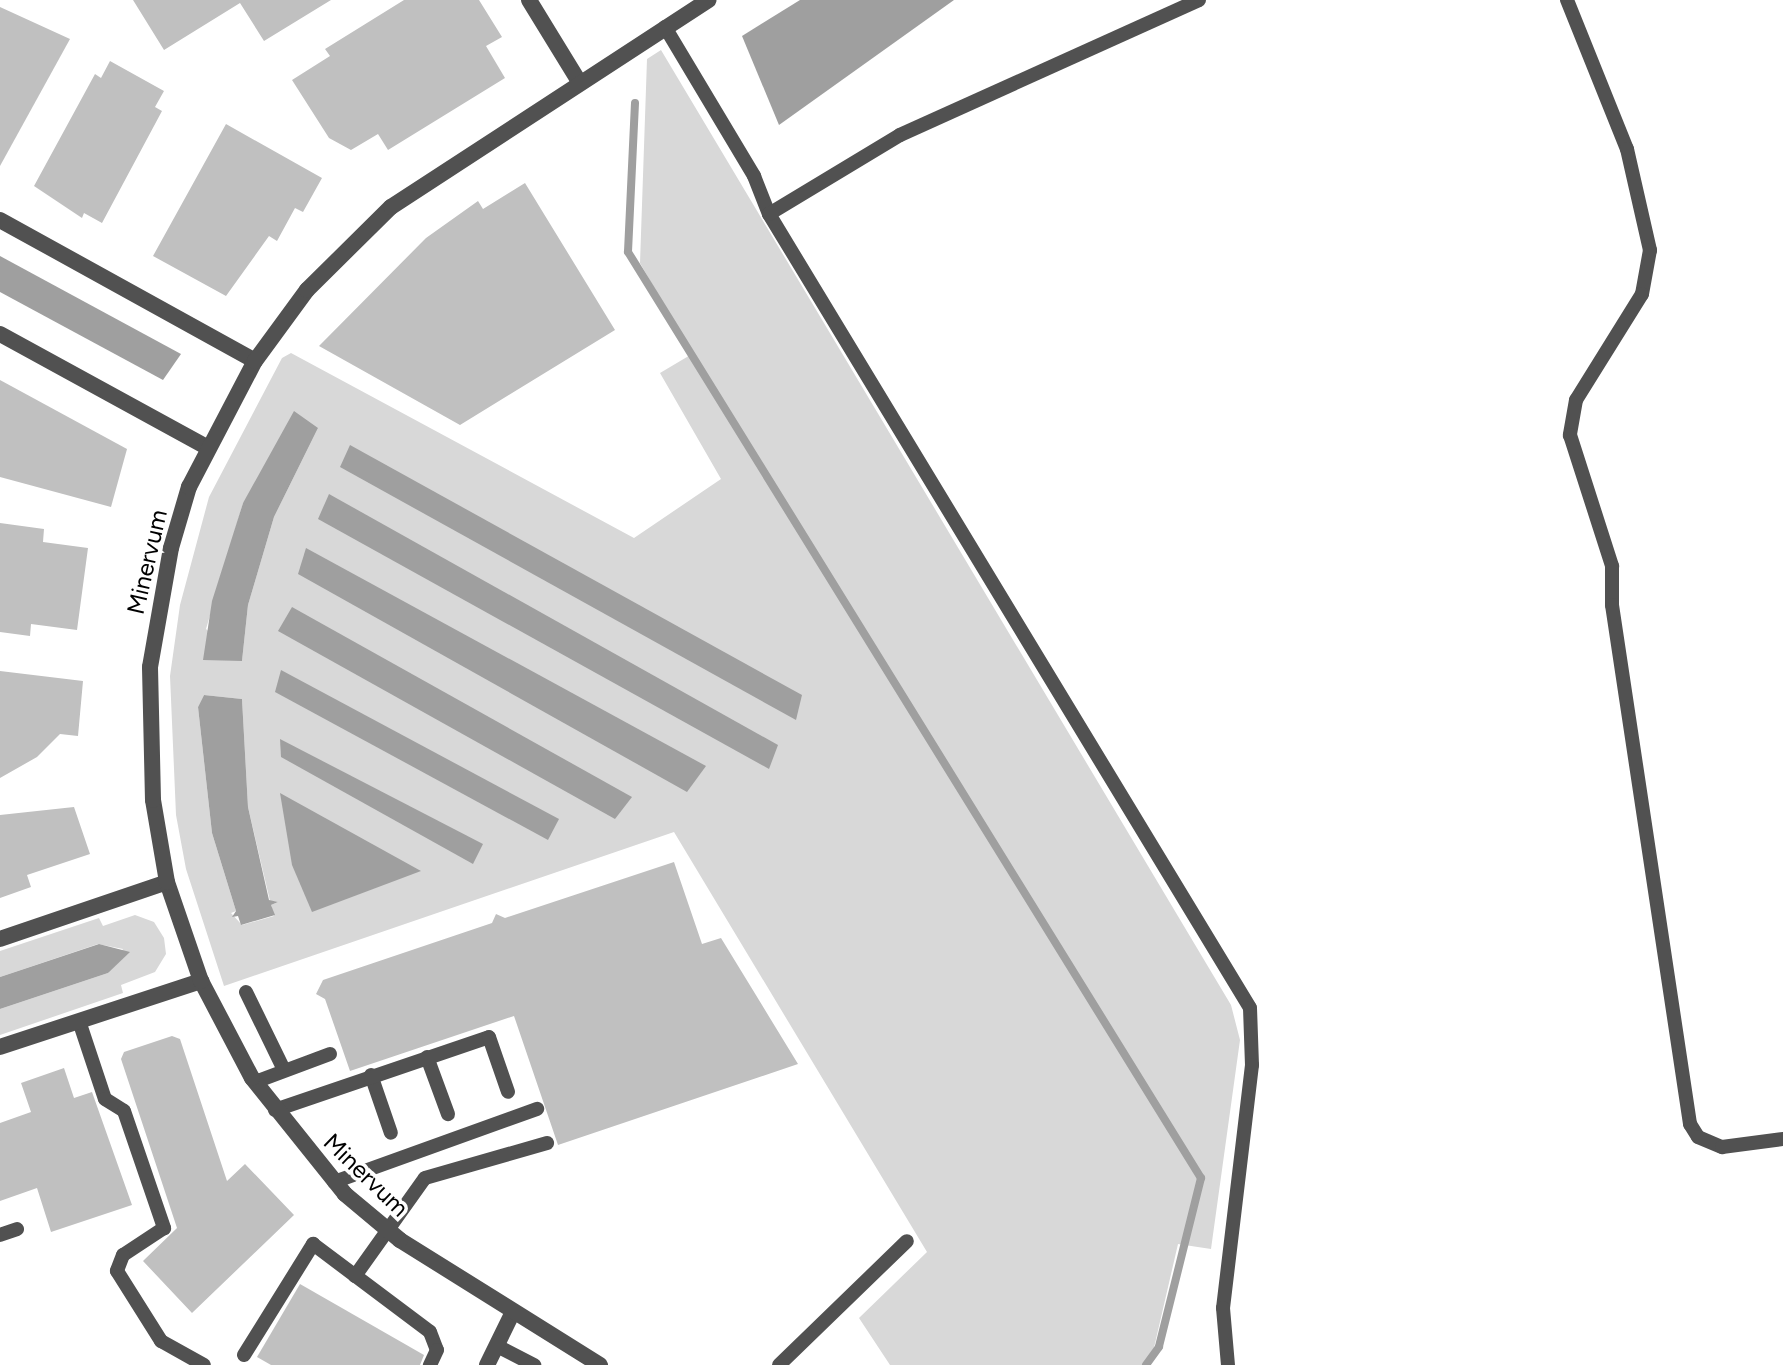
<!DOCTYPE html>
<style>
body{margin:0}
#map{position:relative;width:1783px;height:1365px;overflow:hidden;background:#fff;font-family:Figtree,sans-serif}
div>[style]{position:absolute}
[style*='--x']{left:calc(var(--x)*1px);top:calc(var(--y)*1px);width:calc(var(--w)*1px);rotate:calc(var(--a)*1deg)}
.green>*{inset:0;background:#d8d8d8}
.water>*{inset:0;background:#9f9f9f}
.stream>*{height:8px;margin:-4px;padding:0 4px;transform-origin:4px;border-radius:4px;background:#9f9f9f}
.building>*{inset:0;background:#c0c0c0}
.service>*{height:14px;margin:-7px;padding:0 7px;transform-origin:7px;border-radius:7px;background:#515151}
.minor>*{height:16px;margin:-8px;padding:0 8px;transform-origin:8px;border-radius:8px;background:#515151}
span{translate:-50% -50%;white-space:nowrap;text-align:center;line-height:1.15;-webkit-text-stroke:7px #fff;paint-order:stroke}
.street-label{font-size:24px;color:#000}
</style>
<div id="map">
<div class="green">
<i style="clip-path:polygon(evenodd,661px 50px,1231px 1005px,1240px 1040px,1211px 1249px,1178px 1244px,1150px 1365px,890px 1365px,859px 1318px,927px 1252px,674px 832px,224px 986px,186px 869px,176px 815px,170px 676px,180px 605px,209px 497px,282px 358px,291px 353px,634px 538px,721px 479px,660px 373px,692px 354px,640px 263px,647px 59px,661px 50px,318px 428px,274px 517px,248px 605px,242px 661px,206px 629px,243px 503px,318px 428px,661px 50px,204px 695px,242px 699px,248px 807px,270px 901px,278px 902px,271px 905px,274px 916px,242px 925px,231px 913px,236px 911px,212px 833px,198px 707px,204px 695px)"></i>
<i style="clip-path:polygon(135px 915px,154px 922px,164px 938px,166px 954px,155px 972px,121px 985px,123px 993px,0 1035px,0 1009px,108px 973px,123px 949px,98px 944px,0 977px,0 951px,99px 918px,103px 926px)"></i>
</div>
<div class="water">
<i style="clip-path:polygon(800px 0,954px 0,779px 125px,742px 36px)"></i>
<i style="clip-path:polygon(0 256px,181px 354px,163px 380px,0 292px)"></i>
<i style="clip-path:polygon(294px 411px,318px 428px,274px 517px,248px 605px,242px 661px,203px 660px,212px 601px,243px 503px)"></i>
<i style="clip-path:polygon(350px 445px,802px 695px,796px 720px,340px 467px)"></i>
<i style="clip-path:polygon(329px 494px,778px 745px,769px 769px,318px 519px)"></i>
<i style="clip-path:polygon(306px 548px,706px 766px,687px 792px,298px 574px)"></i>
<i style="clip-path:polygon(292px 607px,632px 797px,615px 819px,278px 631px)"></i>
<i style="clip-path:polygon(281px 670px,559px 819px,548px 840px,275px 692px)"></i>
<i style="clip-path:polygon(204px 695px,242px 699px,248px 807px,269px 900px,278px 902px,271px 905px,275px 915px,241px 925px,238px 916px,232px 917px,236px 911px,212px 833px,198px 707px)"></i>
<i style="clip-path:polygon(280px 739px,483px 844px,473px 864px,281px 757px)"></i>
<i style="clip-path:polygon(280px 793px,421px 871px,312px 912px,292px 865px)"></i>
<i style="clip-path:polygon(99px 944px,130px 952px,108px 973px,0 1009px,0 977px)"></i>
</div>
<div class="stream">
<i style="--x:635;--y:103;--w:149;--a:92.7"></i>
<i style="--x:628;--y:252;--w:1089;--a:58.25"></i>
<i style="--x:1201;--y:1178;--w:174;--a:104"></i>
<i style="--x:1159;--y:1347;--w:22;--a:126"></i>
</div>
<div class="building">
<i style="clip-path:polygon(133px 0,331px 0,264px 41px,240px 3px,164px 50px)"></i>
<i style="clip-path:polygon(404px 0,479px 0,502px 37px,486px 46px,505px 78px,388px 150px,378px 134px,351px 150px,329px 138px,292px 80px,330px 56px,325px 49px)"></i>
<i style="clip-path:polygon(0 7px,70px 39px,0 166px)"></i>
<i style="clip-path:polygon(110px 61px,164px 91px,155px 107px,162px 111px,102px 223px,84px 213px,82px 218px,34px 186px,95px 74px,101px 78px)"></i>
<i style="clip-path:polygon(226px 124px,322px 178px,303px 212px,295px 208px,277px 241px,269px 236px,226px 296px,153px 256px)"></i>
<i style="clip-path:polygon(525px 183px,615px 330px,460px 425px,319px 346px,426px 238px,478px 201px,483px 209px)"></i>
<i style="clip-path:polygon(0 380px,127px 449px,111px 507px,0 477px)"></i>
<i style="clip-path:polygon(0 523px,44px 529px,43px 542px,88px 548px,77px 630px,31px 624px,30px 636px,0 632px)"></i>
<i style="clip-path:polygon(0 671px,83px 681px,78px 736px,60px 734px,37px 757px,0 778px)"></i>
<i style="clip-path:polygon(74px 807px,90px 854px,27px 875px,31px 887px,0 898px,0 815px)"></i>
<i style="clip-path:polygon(674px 862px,702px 944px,721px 938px,798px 1064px,558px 1145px,514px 1016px,350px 1071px,325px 999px,316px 994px,323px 980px,492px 923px,496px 914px,505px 918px)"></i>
<i style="clip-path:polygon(172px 1036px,180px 1039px,227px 1181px,245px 1164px,294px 1215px,192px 1313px,143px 1261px,177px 1228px,121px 1059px,124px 1052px)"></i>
<i style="clip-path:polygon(64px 1068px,74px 1098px,92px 1092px,132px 1205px,51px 1232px,37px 1188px,0 1201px,0 1123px,31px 1112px,21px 1083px)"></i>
<i style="clip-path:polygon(300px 1284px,424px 1355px,420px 1365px,271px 1365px,257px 1357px)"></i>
</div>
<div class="service">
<i style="--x:1567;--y:0;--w:161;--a:68.1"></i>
<i style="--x:1627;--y:149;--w:104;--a:77.2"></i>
<i style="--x:1650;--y:250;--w:45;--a:100.3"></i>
<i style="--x:1642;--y:294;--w:125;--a:121.9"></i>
<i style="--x:1576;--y:400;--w:36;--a:100"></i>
<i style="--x:1570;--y:435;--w:138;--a:72.2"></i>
<i style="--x:1612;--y:566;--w:39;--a:90"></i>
<i style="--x:1612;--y:605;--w:525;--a:81.45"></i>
<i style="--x:1690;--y:1124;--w:15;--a:58"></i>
<i style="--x:1698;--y:1137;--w:26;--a:23"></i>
<i style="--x:1722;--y:1147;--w:62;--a:-7.5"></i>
<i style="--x:665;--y:27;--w:174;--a:59.1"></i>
<i style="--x:754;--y:176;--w:41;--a:68.5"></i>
<i style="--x:769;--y:214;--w:928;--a:58.79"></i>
<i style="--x:1250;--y:1008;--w:57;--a:88"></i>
<i style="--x:1252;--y:1065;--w:245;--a:96.8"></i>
<i style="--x:1223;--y:1308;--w:57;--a:85"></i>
<i style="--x:769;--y:214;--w:153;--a:-31.1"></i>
<i style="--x:900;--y:135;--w:328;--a:-24.3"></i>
<i style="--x:246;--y:992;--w:85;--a:64"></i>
<i style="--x:79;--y:1021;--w:82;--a:71.6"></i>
<i style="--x:105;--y:1099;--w:22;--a:32"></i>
<i style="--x:124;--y:1111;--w:124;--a:71.1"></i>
<i style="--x:164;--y:1228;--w:49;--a:146.6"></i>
<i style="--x:123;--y:1255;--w:17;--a:111"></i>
<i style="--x:117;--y:1271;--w:83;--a:57.8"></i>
<i style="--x:161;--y:1341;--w:49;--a:29.2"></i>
<i style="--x:427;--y:1057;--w:61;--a:69.8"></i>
<i style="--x:371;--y:1075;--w:61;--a:71"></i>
<i style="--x:255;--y:1082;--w:80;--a:-20.5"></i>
<i style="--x:275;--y:1110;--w:226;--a:-18.8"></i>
<i style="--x:489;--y:1037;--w:58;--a:70.9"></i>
<i style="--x:334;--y:1182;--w:216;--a:-19.8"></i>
<i style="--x:0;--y:1235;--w:18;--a:-19"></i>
<i style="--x:355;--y:1276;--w:120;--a:-54.5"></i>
<i style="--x:425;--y:1178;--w:127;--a:-16"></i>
<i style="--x:497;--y:1346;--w:42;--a:27.2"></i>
<i style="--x:244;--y:1355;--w:131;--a:-58.1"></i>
<i style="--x:313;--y:1244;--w:146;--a:36.9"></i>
<i style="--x:430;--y:1332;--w:19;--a:69"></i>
<i style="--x:437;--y:1350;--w:17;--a:115"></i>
<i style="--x:779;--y:1365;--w:178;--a:-44.1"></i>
</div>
<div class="minor">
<i style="--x:529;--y:0;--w:94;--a:58.5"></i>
<i style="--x:0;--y:220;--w:291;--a:28.9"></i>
<i style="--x:0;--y:334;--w:235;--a:28.7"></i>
<i style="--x:0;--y:939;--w:176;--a:-18.8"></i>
<i style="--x:0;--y:1047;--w:212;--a:-18.2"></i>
<i style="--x:487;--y:1365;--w:57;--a:-63.9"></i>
<i style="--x:600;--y:1365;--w:236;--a:-148"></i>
<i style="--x:400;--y:1240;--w:72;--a:-140.1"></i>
<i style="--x:345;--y:1194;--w:149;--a:-128.7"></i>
<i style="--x:252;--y:1078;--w:110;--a:-117.7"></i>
<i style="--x:201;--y:981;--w:105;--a:-109"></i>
<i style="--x:167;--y:882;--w:83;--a:-99.7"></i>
<i style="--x:153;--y:800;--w:133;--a:-91.3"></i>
<i style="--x:150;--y:667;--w:121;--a:-80"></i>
<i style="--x:171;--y:548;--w:64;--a:-73.6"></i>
<i style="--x:189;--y:487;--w:142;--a:-62.4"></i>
<i style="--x:255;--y:361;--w:88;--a:-53.8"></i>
<i style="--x:307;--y:290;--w:118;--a:-44.7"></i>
<i style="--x:391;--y:207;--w:379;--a:-33.1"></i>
</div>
<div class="street-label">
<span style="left:147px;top:562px;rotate:-77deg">Minervum</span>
<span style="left:366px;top:1175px;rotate:44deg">Minervum</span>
</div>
</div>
